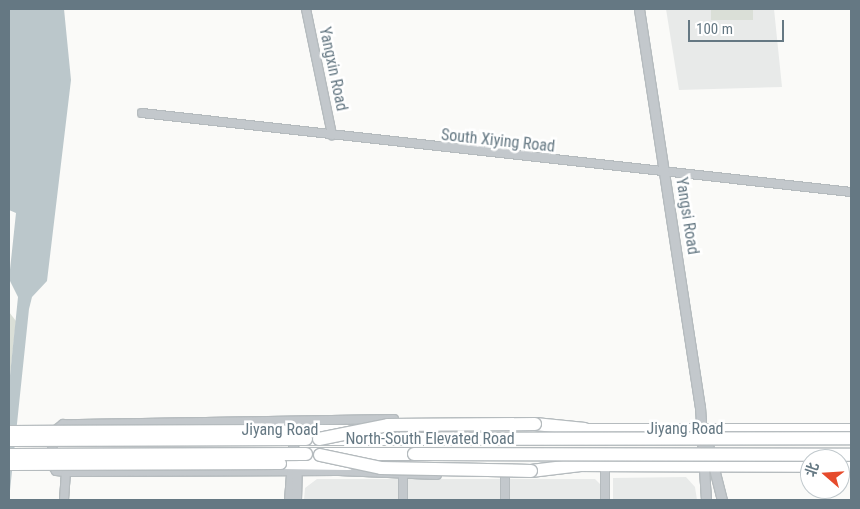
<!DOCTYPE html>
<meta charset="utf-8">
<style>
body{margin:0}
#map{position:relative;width:860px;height:509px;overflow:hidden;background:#fafaf8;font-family:"Roboto Condensed","Noto Sans SC",sans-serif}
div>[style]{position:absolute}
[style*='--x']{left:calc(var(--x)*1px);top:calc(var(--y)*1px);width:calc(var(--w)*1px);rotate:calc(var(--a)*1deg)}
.built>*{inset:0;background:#e8eae9}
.green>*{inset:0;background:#dadfd7}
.water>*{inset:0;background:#bbc7cb}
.roads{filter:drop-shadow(1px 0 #b5bbbe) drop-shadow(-1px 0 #b5bbbe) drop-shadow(0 1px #b5bbbe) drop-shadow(0 -1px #b5bbbe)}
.minor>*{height:8px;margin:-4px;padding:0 4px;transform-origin:4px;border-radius:4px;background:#c3c8cc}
.tertiary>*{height:9px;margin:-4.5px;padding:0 4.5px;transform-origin:4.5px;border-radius:4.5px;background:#c3c8cc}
.primary>*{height:11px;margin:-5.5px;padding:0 5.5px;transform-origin:5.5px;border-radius:5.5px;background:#fff}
.trunk>*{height:12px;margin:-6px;padding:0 6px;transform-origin:6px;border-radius:6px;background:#fff}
.bridges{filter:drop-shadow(1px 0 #b5bbbe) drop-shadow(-1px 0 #b5bbbe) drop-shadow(0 1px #b5bbbe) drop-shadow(0 -1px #b5bbbe)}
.primary-bridge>*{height:11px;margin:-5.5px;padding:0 5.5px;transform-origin:5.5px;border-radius:5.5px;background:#fff}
.trunk-bridge>*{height:12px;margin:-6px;padding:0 6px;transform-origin:6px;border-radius:6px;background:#fff}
span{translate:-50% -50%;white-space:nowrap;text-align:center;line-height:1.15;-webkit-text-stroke:5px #fff;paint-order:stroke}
.street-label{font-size:16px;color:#657883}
.frame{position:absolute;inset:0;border:10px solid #657883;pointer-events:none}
.north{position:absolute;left:800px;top:449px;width:50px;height:50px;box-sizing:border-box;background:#fff;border:1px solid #c1c9cd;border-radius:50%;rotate:289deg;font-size:14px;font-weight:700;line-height:20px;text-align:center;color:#657883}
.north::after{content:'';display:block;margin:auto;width:18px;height:22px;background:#e64b2c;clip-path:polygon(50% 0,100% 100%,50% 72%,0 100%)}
.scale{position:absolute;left:688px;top:20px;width:96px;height:22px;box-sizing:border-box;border:2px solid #657883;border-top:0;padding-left:6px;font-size:15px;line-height:18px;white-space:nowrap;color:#657883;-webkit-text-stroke:4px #fff;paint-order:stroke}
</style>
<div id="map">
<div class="built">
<i style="clip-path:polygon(666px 9px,774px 9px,782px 87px,679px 90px)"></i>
<i style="clip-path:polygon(686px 477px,695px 487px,697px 500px,613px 500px,613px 478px)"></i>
<i style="clip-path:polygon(317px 479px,595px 479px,601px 485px,601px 500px,304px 500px,305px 488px)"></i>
</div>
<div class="green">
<i style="clip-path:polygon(711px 9px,753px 9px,753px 20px,711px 20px)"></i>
<i style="clip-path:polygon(9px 312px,16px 321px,9px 385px)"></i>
</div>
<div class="water">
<i style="clip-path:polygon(9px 9px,64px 9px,71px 80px,47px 281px,32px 297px,29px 309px,9px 500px,9px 385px,18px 297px,9px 279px,16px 213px,9px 210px)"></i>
</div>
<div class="roads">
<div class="minor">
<i style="--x:306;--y:9;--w:129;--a:78.3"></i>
<i style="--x:142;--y:113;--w:713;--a:6.36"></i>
<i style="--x:394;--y:419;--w:331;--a:179.1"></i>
<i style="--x:63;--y:424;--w:13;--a:141"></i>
<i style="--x:53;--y:432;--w:33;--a:92"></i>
<i style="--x:52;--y:465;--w:7;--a:56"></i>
<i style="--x:56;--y:471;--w:10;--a:6"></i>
<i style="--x:66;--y:472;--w:273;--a:-0.2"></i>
<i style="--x:339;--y:471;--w:98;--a:2.3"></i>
<i style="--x:605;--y:465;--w:35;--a:90"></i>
<i style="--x:505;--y:476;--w:24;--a:90"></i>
<i style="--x:64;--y:500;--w:28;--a:-86"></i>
<i style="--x:403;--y:500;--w:25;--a:-90"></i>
</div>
<div class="tertiary">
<i style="--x:639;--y:9;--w:403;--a:81.3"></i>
<i style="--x:700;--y:407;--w:93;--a:86.3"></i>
<i style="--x:705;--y:433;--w:69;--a:75.8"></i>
<i style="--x:289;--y:500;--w:65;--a:-85.6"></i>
<i style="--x:296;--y:500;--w:42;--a:-88.6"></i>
</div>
<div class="primary">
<i style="--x:576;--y:429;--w:275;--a:0"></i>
<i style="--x:282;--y:430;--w:65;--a:0"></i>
<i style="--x:280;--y:463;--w:68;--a:0.8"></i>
<i style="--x:572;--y:465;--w:238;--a:0.2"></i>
<i style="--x:840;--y:466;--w:11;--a:0"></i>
</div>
<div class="trunk">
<i style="--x:535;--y:424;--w:50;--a:5.7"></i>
<i style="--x:306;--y:439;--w:107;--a:0"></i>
<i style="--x:306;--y:454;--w:108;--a:0"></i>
<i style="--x:531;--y:471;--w:50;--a:-6.8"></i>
</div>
</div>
<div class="bridges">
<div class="primary-bridge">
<i style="--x:9;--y:431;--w:273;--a:-0.2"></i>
<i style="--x:9;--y:464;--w:271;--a:-0.2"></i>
</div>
<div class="trunk-bridge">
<i style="--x:319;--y:439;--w:70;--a:-11.5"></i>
<i style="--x:388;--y:425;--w:147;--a:-0.4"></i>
<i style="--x:413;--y:439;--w:438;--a:-0.1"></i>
<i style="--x:9;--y:440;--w:297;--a:-0.2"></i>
<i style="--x:414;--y:454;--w:437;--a:0.1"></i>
<i style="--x:9;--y:455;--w:297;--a:-0.2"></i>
<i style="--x:320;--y:455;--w:62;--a:12"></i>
<i style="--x:381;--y:468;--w:150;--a:1.1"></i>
</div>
</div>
<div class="street-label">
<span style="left:333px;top:69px;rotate:78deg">Yangxin Road</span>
<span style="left:498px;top:141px;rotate:6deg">South Xiying Road</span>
<span style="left:687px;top:216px;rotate:81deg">Yangsi Road</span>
<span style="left:685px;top:429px">Jiyang Road</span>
<span style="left:280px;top:430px">Jiyang Road</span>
<span style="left:430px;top:439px">North-South Elevated Road</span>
</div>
<div class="frame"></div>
<div class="north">北</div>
<div class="scale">100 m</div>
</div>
